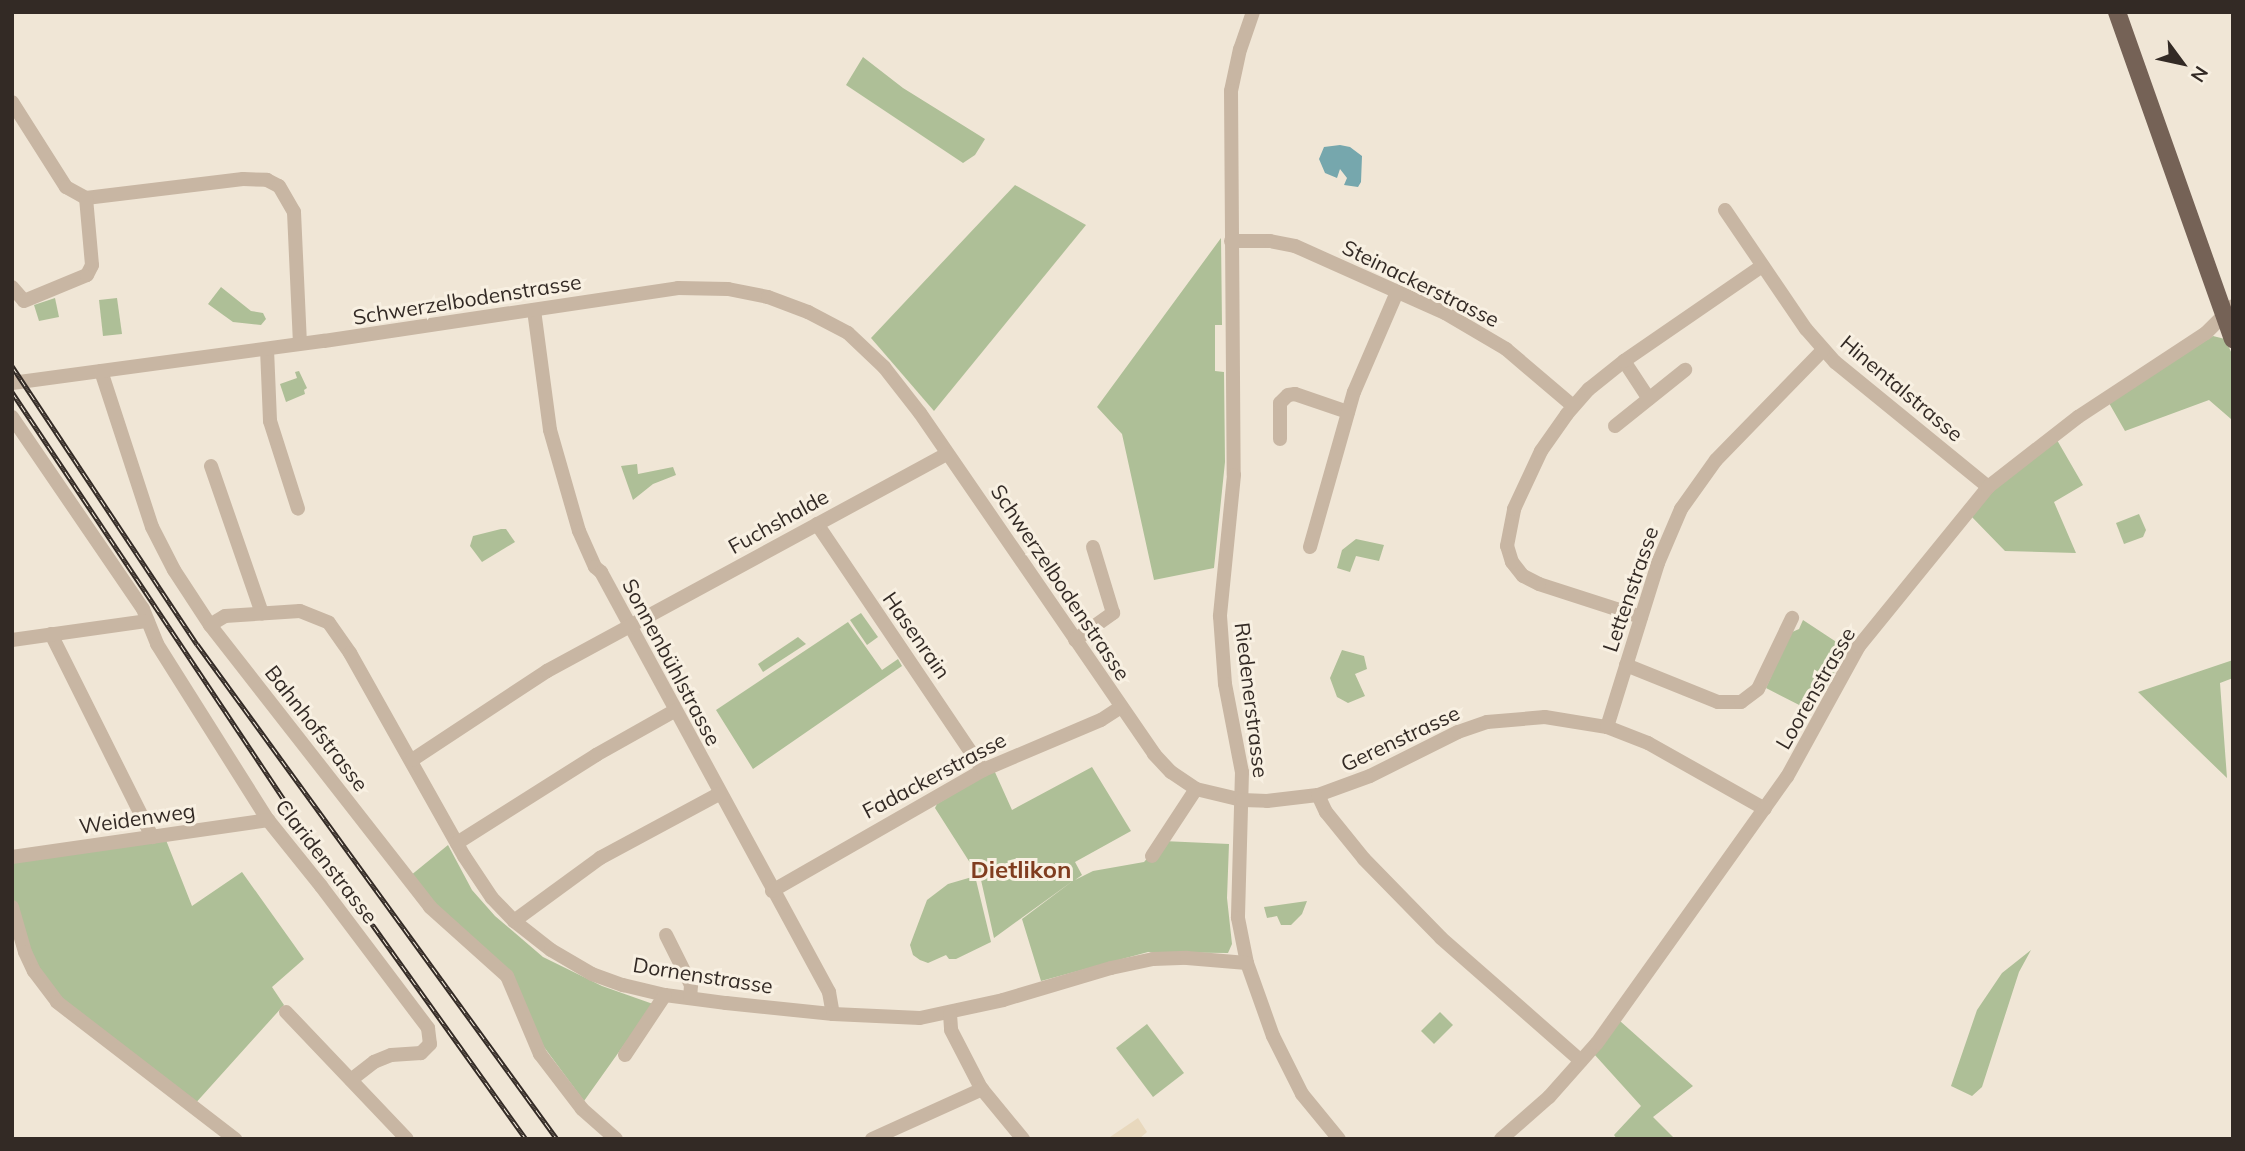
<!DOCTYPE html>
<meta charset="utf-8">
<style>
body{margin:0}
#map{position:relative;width:2245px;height:1151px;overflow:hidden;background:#f0e6d6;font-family:Mulish,sans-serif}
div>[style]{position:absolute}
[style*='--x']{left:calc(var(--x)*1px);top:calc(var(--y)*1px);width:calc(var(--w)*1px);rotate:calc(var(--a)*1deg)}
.green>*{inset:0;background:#aebf97}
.plaza>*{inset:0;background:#e8d8bd}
.water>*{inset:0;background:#76a7ad}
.minor>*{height:14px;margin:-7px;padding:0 7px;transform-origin:7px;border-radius:7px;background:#c8b6a3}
.major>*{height:18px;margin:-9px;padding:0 9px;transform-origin:9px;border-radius:9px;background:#756256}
.rail>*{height:5px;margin-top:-2.5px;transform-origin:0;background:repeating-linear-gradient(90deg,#f8f0e2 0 8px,#332a25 0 16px);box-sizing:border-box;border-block:2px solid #332a25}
span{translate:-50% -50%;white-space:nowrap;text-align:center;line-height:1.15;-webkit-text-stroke:6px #f8f0e2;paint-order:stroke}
.street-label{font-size:21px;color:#332a25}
.quarter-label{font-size:24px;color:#803d1f;font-weight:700}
.frame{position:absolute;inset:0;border:14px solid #332a25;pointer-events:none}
.north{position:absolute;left:2147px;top:28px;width:70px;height:70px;-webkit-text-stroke:5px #f8f0e2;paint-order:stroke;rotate:123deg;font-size:19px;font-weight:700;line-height:28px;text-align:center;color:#332a25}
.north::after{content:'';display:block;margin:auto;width:24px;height:32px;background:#332a25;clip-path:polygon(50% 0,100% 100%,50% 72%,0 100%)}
</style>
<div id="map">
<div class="green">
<i style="clip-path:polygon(863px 57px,903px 88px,985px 139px,975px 155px,963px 163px,846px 85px)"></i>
<i style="clip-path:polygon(1015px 185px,1086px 225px,934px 411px,871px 338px)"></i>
<i style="clip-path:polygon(1221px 238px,1222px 325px,1210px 325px,1215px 325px,1215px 371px,1224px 372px,1225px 462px,1214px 568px,1154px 580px,1122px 434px,1097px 407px)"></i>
<i style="clip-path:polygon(221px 287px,251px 311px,263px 313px,266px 319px,261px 325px,233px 322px,208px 304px)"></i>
<i style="clip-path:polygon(55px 298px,59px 317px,39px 321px,34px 305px)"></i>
<i style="clip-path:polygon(117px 298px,122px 334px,103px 336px,99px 300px)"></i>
<i style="clip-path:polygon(2213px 336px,2225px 339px,2233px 356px,2233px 427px,2231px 419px,2209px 400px,2125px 431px,2109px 403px)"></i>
<i style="clip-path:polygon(299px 371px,307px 388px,304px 390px,305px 394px,286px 402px,280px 384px,297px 378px,295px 372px)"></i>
<i style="clip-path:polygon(2057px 440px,2083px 485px,2054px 502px,2076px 553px,2005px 551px,1970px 515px,1992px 491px)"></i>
<i style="clip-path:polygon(637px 464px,638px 474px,673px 467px,676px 475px,653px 484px,633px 500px,621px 466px)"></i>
<i style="clip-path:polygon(2139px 514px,2146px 530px,2143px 537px,2124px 544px,2116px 523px)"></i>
<i style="clip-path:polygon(501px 529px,506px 529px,515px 542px,482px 562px,470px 546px,473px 536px)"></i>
<i style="clip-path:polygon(1356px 539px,1384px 545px,1379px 561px,1356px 556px,1350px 572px,1337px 568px,1342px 550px)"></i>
<i style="clip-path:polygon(861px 613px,878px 637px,867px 645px,850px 620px)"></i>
<i style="clip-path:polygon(1803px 620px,1847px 649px,1813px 712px,1766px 688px,1790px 633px,1799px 629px)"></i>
<i style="clip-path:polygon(848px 622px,882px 670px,898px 659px,902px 666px,753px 769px,716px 710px)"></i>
<i style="clip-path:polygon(798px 637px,806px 644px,763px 672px,758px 664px)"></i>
<i style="clip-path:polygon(1342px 650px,1364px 656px,1367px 669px,1355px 674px,1365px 696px,1348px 703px,1337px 697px,1330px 678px)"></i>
<i style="clip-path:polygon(2233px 660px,2233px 678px,2220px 683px,2227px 778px,2138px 692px)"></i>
<i style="clip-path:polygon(1092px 767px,1131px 831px,1075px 862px,1082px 875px,1075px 880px,1093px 871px,1144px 862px,1163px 841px,1229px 844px,1227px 898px,1232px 944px,1228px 953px,1148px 952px,1041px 981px,1022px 919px,1074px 880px,994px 938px,981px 880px,935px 808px,937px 804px,994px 770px,1012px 810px)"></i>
<i style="clip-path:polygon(164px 835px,192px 906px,242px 872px,304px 959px,272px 987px,284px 1005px,193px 1106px,45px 987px,12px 907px,12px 857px)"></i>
<i style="clip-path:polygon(448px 845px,472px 890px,495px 916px,543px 957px,602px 986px,653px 1004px,584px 1101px,544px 1047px,515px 982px,448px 921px,410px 876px)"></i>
<i style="clip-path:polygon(972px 877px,976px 880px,991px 942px,956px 959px,949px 959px,946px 955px,928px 963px,920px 960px,913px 955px,910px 945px,927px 900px,948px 884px)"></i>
<i style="clip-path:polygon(1307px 901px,1302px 914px,1291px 925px,1281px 925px,1277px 916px,1267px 918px,1264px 907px)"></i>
<i style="clip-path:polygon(2031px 950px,2019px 972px,1982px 1087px,1972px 1096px,1951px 1086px,1977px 1010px,2002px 973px)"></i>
<i style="clip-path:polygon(1440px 1012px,1453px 1025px,1434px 1044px,1421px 1031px)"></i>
<i style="clip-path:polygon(1620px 1021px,1693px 1086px,1653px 1117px,1675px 1139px,1617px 1139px,1614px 1135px,1641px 1106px,1594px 1054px)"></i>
<i style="clip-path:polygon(1147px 1024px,1184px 1073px,1153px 1097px,1116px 1048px)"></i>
</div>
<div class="plaza">
<i style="clip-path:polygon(1138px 1118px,1147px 1132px,1139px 1139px,1107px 1139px)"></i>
</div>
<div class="water">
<i style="clip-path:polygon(1340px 145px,1350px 147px,1362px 156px,1361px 182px,1358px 187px,1344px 185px,1347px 178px,1340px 169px,1337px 178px,1325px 173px,1319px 159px,1324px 147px)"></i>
</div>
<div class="minor">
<i style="--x:1253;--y:12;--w:39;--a:109"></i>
<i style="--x:1240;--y:49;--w:43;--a:102.1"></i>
<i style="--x:1231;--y:91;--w:384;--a:89.6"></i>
<i style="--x:1234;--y:475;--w:142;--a:95.7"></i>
<i style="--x:1220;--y:616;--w:68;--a:85.8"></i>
<i style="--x:1225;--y:684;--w:90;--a:79.1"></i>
<i style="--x:1242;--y:772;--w:146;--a:91.6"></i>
<i style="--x:1238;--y:918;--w:46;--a:78.7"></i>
<i style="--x:1247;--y:963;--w:77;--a:70.4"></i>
<i style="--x:1273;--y:1036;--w:65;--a:63.4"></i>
<i style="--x:1302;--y:1094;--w:58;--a:50.6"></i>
<i style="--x:12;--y:102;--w:101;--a:57.6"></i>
<i style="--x:66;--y:187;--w:23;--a:29"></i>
<i style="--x:86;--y:198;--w:158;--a:-6.9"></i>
<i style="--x:243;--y:179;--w:24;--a:2"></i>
<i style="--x:267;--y:180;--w:13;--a:27"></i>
<i style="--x:279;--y:186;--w:30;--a:60"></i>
<i style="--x:294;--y:212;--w:131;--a:87.4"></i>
<i style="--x:1725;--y:210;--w:144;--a:55.8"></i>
<i style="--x:1806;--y:329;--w:44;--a:48.7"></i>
<i style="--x:1835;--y:362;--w:198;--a:39.2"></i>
<i style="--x:1231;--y:241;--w:39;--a:0"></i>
<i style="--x:1270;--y:241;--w:25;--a:11"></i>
<i style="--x:1295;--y:246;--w:164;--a:24.1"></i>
<i style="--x:1445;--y:313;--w:71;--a:30.5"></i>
<i style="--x:1506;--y:349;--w:88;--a:40.4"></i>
<i style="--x:12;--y:287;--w:18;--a:49"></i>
<i style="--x:24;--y:301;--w:68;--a:-22.4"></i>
<i style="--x:87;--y:275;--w:11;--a:-63"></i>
<i style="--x:92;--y:265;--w:67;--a:-95.1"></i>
<i style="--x:534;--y:310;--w:121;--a:82.4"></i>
<i style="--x:550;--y:430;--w:105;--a:74"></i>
<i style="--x:579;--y:531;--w:39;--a:66"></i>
<i style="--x:595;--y:567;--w:8;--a:40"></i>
<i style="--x:601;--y:572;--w:478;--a:61.5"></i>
<i style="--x:829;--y:992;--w:22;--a:80"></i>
<i style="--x:267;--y:349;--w:72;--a:87.6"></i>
<i style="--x:270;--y:421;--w:92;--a:72.3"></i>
<i style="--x:1624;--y:361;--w:45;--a:56.7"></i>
<i style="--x:101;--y:371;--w:164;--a:71.9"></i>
<i style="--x:152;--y:527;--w:48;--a:62.9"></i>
<i style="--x:174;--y:570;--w:66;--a:56.8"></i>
<i style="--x:210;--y:625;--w:358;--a:52"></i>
<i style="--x:430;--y:907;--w:103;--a:41.9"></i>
<i style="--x:507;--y:976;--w:85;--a:67.1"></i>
<i style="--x:540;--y:1054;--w:69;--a:52.6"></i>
<i style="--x:582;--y:1109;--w:45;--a:41.4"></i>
<i style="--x:12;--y:383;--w:315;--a:-7.7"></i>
<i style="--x:324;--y:341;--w:358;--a:-8.5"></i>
<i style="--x:678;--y:288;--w:50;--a:1.1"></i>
<i style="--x:728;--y:289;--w:41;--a:11.3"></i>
<i style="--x:768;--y:297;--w:43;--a:20.6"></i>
<i style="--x:808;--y:312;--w:45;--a:27.7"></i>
<i style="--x:848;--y:333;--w:50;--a:43.4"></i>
<i style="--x:884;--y:367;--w:58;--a:52"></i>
<i style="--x:920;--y:413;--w:414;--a:55.5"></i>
<i style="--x:1154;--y:754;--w:25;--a:47"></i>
<i style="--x:1171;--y:772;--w:30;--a:34"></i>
<i style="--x:1196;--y:789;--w:47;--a:13.4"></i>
<i style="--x:1242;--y:800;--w:25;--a:2"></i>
<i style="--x:1267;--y:801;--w:51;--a:-6.7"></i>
<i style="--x:1318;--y:795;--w:55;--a:-20.1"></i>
<i style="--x:1370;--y:776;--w:98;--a:-26.6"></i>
<i style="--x:1458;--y:732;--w:31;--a:-19"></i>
<i style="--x:1487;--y:722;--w:58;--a:-4.9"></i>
<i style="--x:1545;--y:717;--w:63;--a:9.2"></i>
<i style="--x:1607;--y:727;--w:44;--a:21.3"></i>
<i style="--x:1648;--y:743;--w:134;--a:29.4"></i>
<i style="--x:12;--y:417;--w:232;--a:55.7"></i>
<i style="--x:143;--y:609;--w:38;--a:68"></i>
<i style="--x:157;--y:644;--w:208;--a:57.8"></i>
<i style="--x:268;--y:820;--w:85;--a:51.2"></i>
<i style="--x:321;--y:886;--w:178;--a:53"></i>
<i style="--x:428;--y:1028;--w:16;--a:83"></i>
<i style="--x:430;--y:1044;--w:13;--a:135"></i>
<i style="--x:421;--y:1053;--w:30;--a:176"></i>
<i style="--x:391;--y:1055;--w:18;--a:158"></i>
<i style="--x:374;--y:1062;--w:29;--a:142"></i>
<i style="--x:1615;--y:426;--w:90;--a:-38.7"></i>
<i style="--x:1280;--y:439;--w:36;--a:-90"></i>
<i style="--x:1280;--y:403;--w:11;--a:-45"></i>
<i style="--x:1288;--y:395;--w:7;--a:-8"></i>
<i style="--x:1295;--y:394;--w:56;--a:18.8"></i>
<i style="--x:211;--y:466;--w:156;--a:70.9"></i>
<i style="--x:817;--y:524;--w:297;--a:56"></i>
<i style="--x:1310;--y:547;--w:161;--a:-74.2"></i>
<i style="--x:1354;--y:392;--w:109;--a:-66.7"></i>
<i style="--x:1641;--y:617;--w:107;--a:-162.1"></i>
<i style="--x:1539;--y:584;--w:18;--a:-153"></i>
<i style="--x:1523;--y:576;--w:18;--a:-128"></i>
<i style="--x:1512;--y:562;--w:17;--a:-107"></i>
<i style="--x:1507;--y:546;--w:38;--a:-79"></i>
<i style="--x:1514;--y:509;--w:64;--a:-65"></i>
<i style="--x:1541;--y:451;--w:45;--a:-54.9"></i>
<i style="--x:1567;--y:414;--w:33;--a:-49"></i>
<i style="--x:1589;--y:389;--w:45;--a:-38.7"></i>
<i style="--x:1624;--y:361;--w:168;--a:-34.5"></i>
<i style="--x:210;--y:625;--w:17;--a:-31"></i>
<i style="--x:225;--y:616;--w:75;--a:-3.8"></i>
<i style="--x:300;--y:611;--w:31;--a:22"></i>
<i style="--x:329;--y:623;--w:37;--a:55"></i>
<i style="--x:350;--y:653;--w:233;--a:60.7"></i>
<i style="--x:464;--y:856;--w:50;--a:56.3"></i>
<i style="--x:492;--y:898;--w:32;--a:46"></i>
<i style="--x:514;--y:921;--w:47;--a:38.1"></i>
<i style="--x:551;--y:950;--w:48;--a:30.3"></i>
<i style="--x:592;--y:974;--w:33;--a:20"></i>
<i style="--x:623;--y:985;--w:43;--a:13.4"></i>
<i style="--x:665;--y:995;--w:62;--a:7.5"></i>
<i style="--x:726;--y:1003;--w:108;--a:5.9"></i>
<i style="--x:833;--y:1014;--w:87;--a:2.6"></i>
<i style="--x:920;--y:1018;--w:85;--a:-12.2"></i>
<i style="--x:1003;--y:1000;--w:113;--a:-16.5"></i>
<i style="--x:1111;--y:968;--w:43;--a:-12.1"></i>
<i style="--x:1153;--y:959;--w:34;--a:-2"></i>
<i style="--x:1187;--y:958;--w:60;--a:4.8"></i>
<i style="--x:51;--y:634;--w:227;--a:63.5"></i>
<i style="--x:12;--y:640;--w:137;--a:-8"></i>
<i style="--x:1075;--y:640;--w:47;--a:-35.4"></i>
<i style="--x:1113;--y:613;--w:69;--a:-106.9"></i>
<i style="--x:1626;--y:665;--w:99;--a:21.9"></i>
<i style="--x:1718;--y:702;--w:23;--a:0"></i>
<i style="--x:1741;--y:702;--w:21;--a:-37"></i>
<i style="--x:1758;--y:689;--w:79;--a:-64.4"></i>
<i style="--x:1607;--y:727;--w:172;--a:-72.7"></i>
<i style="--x:1658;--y:563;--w:59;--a:-66.9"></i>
<i style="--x:1681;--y:509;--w:60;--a:-54.5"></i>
<i style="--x:1716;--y:460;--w:153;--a:-45.8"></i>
<i style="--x:412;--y:760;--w:162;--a:-33.4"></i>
<i style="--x:547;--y:671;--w:454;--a:-28.5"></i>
<i style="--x:1318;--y:795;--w:19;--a:65"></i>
<i style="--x:1326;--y:812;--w:60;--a:51"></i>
<i style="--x:1364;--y:859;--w:110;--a:45.7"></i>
<i style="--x:1441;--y:938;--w:186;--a:41.3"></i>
<i style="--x:457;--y:843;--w:165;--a:-32.3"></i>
<i style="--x:596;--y:755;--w:90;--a:-29.4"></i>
<i style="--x:1152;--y:856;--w:80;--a:-56.7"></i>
<i style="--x:12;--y:857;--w:259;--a:-8.2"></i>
<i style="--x:772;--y:891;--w:243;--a:-29.8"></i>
<i style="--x:983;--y:770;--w:128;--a:-23"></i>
<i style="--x:1101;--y:720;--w:24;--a:-33"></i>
<i style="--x:12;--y:907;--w:47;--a:73.9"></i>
<i style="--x:25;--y:952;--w:21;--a:65"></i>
<i style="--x:34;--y:971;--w:39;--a:53"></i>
<i style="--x:57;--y:1002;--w:225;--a:37.6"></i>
<i style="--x:514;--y:921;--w:107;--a:-36.2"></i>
<i style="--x:600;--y:858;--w:135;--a:-28.3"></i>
<i style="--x:666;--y:935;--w:56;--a:63.4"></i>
<i style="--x:691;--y:985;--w:13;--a:94"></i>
<i style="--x:286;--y:1012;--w:175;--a:46.4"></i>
<i style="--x:950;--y:1014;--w:16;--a:86"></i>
<i style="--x:951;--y:1030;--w:65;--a:62.7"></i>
<i style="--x:981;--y:1088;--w:66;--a:50.5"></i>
<i style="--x:625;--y:1055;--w:72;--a:-56.3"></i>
<i style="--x:872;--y:1139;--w:121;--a:-24.4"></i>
<i style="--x:1501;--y:1139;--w:64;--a:-41.2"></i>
<i style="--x:1549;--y:1097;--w:72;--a:-48.4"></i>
<i style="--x:1597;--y:1043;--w:327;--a:-54.5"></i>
<i style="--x:1787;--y:777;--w:149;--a:-61.2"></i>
<i style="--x:1859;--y:646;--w:205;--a:-50.9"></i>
<i style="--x:1988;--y:487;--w:114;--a:-37.9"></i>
<i style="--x:2078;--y:417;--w:153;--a:-33.3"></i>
<i style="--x:2206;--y:333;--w:38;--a:-45"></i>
</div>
<div class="major">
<i style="--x:2117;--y:12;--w:347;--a:70.5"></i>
</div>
<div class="rail">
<i style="--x:12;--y:366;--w:334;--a:56.4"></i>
<i style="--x:197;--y:644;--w:612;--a:53.97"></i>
<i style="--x:12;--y:392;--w:517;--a:56.28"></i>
<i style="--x:299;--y:822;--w:390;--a:54.4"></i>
</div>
<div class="street-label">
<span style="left:1421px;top:283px;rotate:26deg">Steinackerstrasse</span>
<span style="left:467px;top:299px;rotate:-9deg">Schwerzelbodenstrasse</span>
<span style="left:1902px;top:388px;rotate:40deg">Hinentalstrasse</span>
<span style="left:778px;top:521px;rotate:-29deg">Fuchshalde</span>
<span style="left:1061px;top:582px;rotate:56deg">Schwerzelbodenstrasse</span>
<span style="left:1630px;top:589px;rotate:-71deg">Lettenstrasse</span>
<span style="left:917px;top:635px;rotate:55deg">Hasenrain</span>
<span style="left:672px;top:662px;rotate:62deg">Sonnenbühlstrasse</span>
<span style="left:1815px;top:688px;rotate:-60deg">Loorenstrasse</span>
<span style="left:1252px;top:700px;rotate:83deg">Riedenerstrasse</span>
<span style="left:317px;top:728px;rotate:52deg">Bahnhofstrasse</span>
<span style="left:1400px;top:738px;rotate:-25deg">Gerenstrasse</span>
<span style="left:934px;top:775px;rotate:-28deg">Fadackerstrasse</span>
<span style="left:137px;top:818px;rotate:-8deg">Weidenweg</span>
<span style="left:327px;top:861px;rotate:52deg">Claridenstrasse</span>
<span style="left:703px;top:975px;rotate:9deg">Dornenstrasse</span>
</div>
<div class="quarter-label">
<span style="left:1021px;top:870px">Dietlikon</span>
</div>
<div class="frame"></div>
<div class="north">N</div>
</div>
